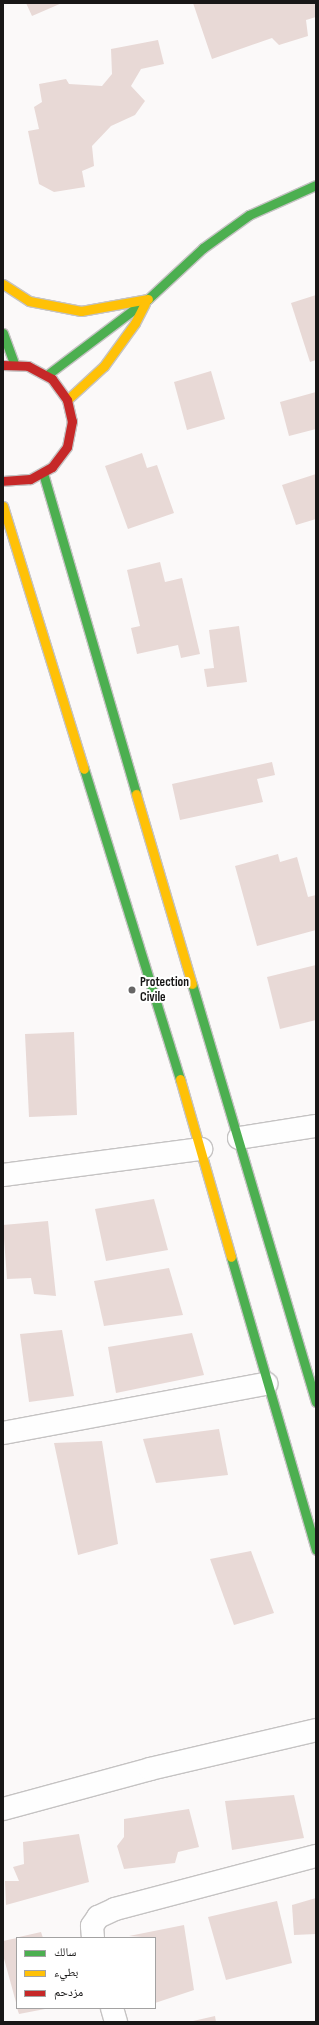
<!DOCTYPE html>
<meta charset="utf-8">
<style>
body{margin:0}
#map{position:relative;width:319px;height:2025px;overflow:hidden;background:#fbf9f9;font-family:"Sofia Sans Condensed","Noto Naskh Arabic",sans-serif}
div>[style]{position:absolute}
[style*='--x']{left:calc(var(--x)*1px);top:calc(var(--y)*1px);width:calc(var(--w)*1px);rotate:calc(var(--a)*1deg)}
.building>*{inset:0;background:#e8d9d6}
.roads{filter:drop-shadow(1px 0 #c5c3c3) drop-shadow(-1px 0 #c5c3c3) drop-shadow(0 1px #c5c3c3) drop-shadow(0 -1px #c5c3c3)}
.street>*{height:22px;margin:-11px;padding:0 11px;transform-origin:11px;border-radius:11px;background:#fefefe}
.fast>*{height:9px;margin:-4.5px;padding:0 4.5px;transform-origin:4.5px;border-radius:4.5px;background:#4caf50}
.slow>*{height:9px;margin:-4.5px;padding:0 4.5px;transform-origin:4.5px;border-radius:4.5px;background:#ffc107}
.jam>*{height:9px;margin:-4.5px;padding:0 4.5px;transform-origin:4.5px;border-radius:4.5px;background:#c62828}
.dots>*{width:11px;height:11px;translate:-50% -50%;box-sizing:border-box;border:2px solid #fff;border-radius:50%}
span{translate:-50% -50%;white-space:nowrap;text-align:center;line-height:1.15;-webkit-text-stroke:4px #fff;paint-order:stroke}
.poi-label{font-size:13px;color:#181717;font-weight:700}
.left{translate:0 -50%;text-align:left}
.frame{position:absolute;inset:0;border:4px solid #181717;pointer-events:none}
.legend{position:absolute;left:16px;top:1937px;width:140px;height:72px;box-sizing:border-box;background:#fff;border:1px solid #a3a2a2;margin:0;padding:5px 7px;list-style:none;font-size:12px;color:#181717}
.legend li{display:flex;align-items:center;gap:8px;height:20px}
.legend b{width:20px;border:1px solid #a3a2a2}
</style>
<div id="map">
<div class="building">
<i style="clip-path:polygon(26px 3px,62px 3px,32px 16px)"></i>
<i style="clip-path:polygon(193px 3px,316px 3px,316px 17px,306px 20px,308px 36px,279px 45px,272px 38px,212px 59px)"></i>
<i style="clip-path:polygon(158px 40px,164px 64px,141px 69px,131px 86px,145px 101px,135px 115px,111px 126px,92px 146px,94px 166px,82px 171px,85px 187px,54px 192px,39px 184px,28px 131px,39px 129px,34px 107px,42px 102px,39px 84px,66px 79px,69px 84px,102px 86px,112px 74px,111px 49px)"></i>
<i style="clip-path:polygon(316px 295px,316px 360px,310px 362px,291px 303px)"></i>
<i style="clip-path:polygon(211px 371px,225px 419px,187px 430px,174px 382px)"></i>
<i style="clip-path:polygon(316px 392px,316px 429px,289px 436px,280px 402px)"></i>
<i style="clip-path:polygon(142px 453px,147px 468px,157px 465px,174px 513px,128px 529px,105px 466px)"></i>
<i style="clip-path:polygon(316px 474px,316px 519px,296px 525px,282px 485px)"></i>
<i style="clip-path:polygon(160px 562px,165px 582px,182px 578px,200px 654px,181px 658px,178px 645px,137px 654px,131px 628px,140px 626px,127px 570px)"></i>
<i style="clip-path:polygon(239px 626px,247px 682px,207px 687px,204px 669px,214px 668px,209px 630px)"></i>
<i style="clip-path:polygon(272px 762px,275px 775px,257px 779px,263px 802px,180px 820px,172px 784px)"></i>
<i style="clip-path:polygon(278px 854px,280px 862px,297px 857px,308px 897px,316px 895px,316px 930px,257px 946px,235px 866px)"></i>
<i style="clip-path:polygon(316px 965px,316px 1020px,280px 1029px,267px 977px)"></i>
<i style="clip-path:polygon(74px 1032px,77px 1115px,29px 1117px,25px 1034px)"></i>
<i style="clip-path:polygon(154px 1199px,168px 1250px,106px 1261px,95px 1209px)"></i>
<i style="clip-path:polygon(48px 1221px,56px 1296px,34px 1294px,31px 1278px,7px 1279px,3px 1225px)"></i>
<i style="clip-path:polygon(169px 1268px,183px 1315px,104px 1326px,94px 1281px)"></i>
<i style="clip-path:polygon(62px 1330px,74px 1396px,29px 1402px,20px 1334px)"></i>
<i style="clip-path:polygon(192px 1333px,204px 1375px,116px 1393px,108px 1347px)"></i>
<i style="clip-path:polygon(219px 1429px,228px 1475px,156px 1483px,143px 1439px)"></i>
<i style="clip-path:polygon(102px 1441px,118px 1544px,78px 1555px,54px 1443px)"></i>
<i style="clip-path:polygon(251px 1551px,274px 1613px,234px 1625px,210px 1559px)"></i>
<i style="clip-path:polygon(294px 1795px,304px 1838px,232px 1850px,225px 1801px)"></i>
<i style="clip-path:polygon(189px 1809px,199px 1847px,178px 1852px,175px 1863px,124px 1869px,117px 1846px,124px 1837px,124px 1819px)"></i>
<i style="clip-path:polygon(79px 1834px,89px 1882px,6px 1905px,5px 1881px,19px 1881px,13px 1867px,24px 1864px,23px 1842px)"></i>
<i style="clip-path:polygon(316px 1898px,316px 1934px,294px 1935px,292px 1905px)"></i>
<i style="clip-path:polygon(277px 1901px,292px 1963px,226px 1980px,208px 1917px)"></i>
<i style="clip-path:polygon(184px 1925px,194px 1990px,155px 2003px,155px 1938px,129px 1936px)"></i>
<i style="clip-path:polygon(41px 1932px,43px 1938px,20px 1938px,19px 1937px)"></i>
<i style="clip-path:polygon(17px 1938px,17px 2006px,3px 1955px,3px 1941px)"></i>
<i style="clip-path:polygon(17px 2008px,45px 2008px,45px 2009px,19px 2014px)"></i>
<i style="clip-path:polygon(215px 2016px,216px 2022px,193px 2022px,193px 2021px)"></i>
</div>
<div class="roads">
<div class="street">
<i style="--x:239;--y:1138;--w:78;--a:-8.9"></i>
<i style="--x:3;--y:1175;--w:200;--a:-7.5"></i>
<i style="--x:3;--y:1433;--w:268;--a:-10.6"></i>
<i style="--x:3;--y:1809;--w:152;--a:-15.2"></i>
<i style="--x:150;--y:1769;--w:171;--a:-13.2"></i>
<i style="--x:93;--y:1938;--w:12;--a:-95"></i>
<i style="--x:92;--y:1926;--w:11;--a:-56"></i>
<i style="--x:98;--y:1917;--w:19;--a:-25"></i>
<i style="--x:115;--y:1909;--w:208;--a:-14.8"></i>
<i style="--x:112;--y:2008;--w:15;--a:74"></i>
</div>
<div class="fast">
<i style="--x:3;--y:333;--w:33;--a:70"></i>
<i style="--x:47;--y:375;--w:126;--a:-37"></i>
<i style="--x:148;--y:299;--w:75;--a:-42.8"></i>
<i style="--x:203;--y:248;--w:57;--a:-35.7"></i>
<i style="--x:249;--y:215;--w:73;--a:-24.1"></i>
<i style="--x:43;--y:473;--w:334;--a:73.8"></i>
<i style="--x:84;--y:769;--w:325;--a:72.8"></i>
<i style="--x:192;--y:984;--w:436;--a:73.5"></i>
<i style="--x:231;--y:1257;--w:305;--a:73.8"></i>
</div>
<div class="slow">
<i style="--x:3;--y:284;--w:31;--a:33"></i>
<i style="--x:29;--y:301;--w:53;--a:10.9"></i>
<i style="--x:81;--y:311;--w:68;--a:-10.2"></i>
<i style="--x:67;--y:400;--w:50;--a:-42.6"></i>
<i style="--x:104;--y:366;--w:53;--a:-54.2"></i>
<i style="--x:135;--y:323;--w:22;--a:-63"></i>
<i style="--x:3;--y:506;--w:275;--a:72.9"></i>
<i style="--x:136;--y:794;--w:198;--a:73.6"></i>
<i style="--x:180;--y:1079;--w:185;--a:74"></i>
</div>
<div class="jam">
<i style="--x:3;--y:365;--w:25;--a:2"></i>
<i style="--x:28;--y:366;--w:27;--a:28"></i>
<i style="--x:52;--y:379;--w:26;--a:54"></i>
<i style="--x:67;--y:400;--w:22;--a:77"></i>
<i style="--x:72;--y:421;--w:26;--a:101"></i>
<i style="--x:67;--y:447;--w:25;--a:127"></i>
<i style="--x:52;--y:467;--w:25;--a:151"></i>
<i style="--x:30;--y:479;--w:27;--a:176"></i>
</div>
</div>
<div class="dots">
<i style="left:132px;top:990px;background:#676666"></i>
</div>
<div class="poi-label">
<span class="left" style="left:140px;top:990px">Protection<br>Civile</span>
</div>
<div class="frame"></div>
<ul class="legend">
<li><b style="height:5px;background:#4caf50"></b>سالك</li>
<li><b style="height:5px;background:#ffc107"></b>بطيء</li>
<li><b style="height:5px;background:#c62828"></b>مزدحم</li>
</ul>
</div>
